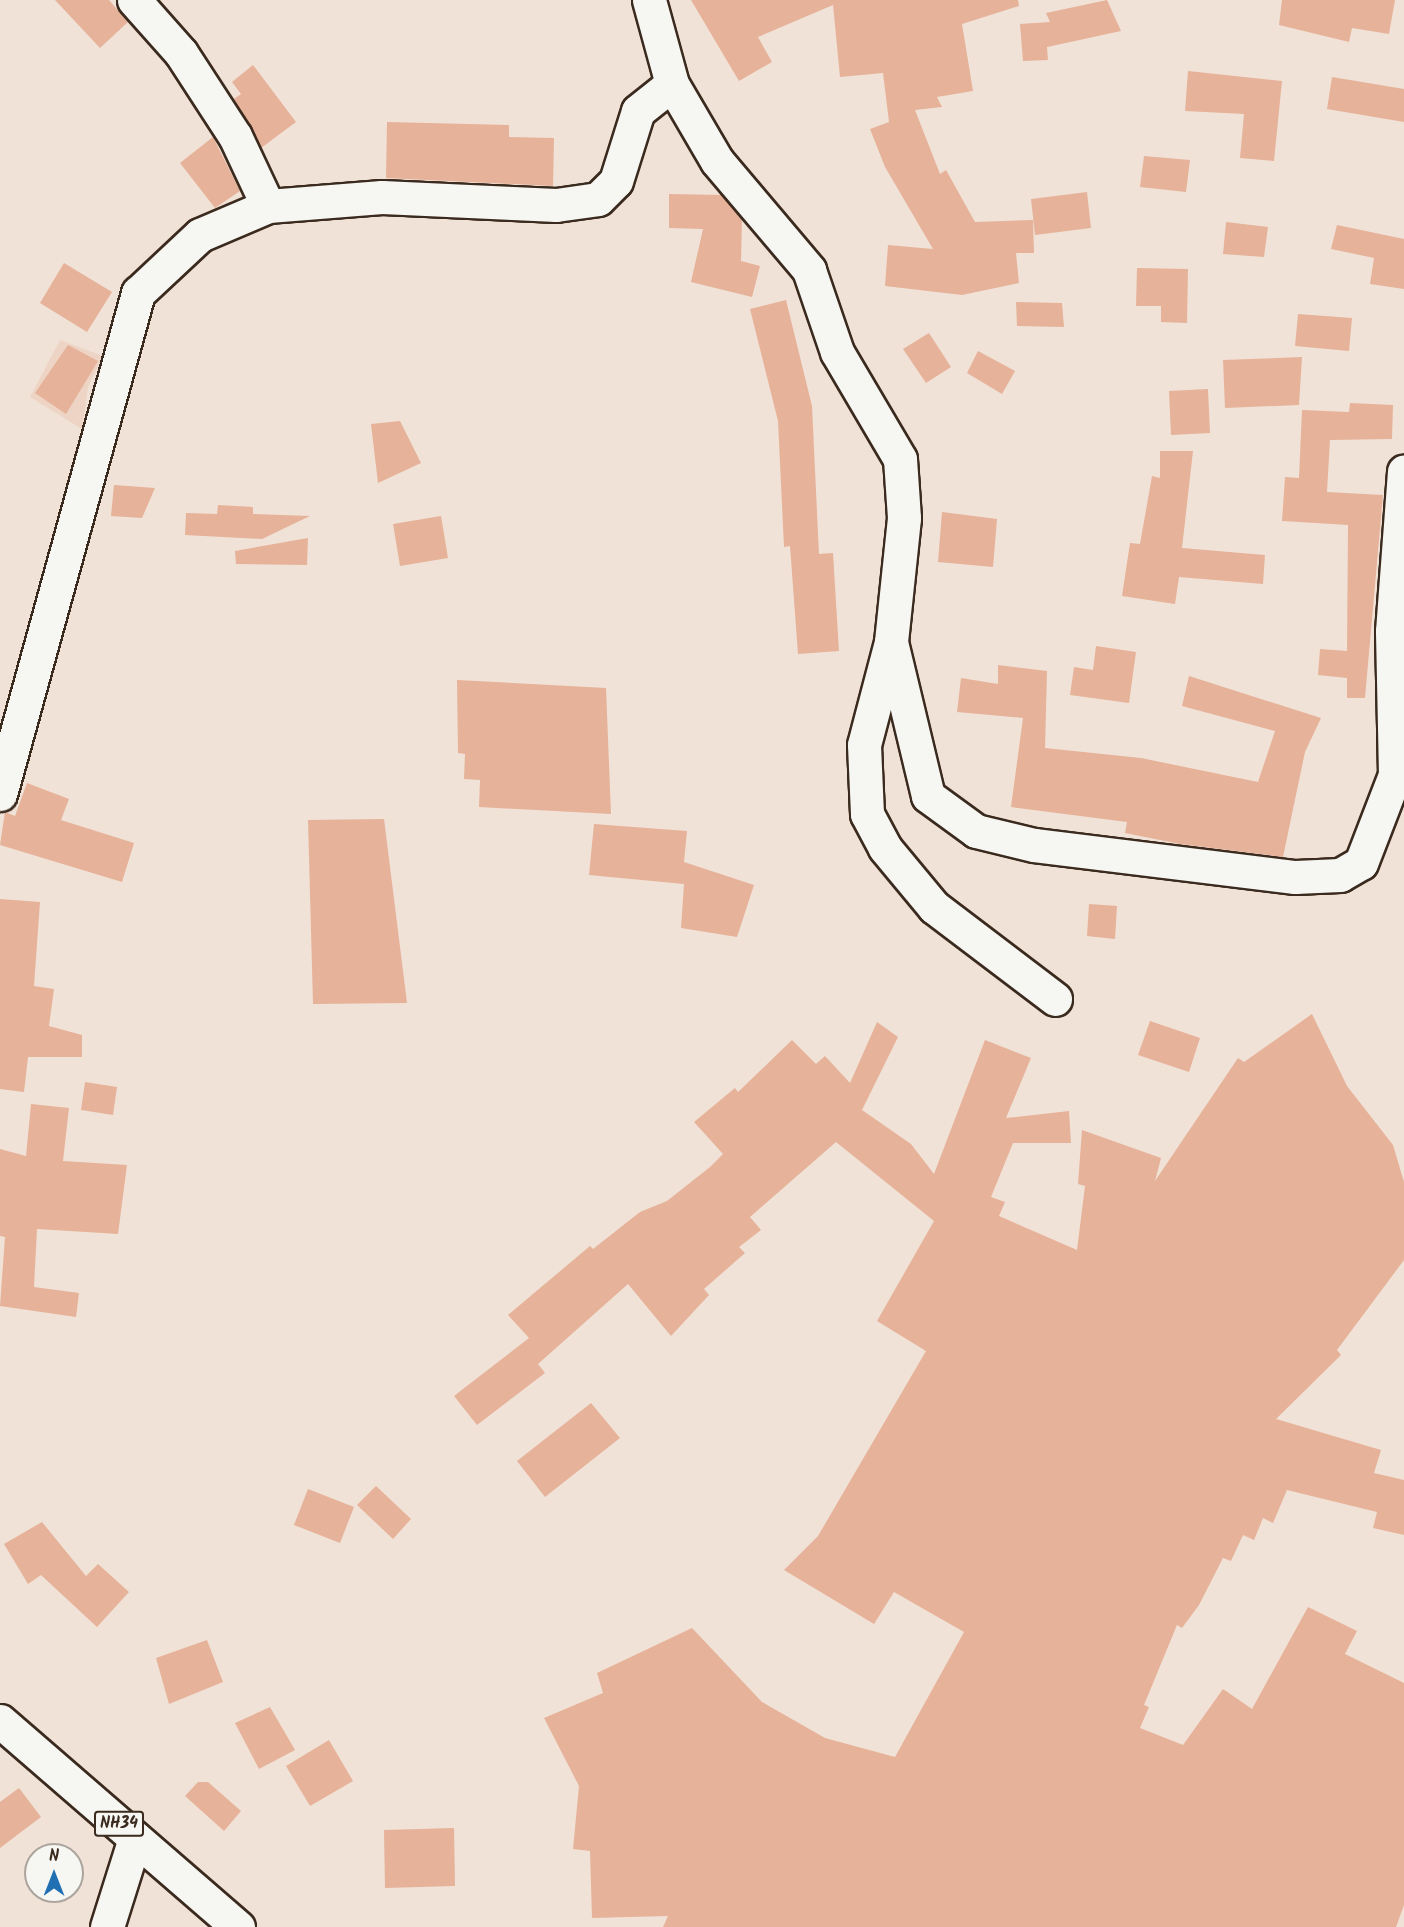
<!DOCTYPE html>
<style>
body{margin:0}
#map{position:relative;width:1404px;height:1927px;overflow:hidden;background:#f1e2d7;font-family:Kalam,sans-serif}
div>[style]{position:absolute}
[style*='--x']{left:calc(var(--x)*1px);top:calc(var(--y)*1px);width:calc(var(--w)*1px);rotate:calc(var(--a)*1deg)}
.built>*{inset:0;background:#eed4c4}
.building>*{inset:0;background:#e6b299}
.roads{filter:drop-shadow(2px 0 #3b2a1e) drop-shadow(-2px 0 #3b2a1e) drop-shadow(0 2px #3b2a1e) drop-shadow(0 -2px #3b2a1e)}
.minor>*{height:33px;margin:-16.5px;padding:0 16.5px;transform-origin:16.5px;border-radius:16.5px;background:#f6f6f2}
.trunk>*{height:33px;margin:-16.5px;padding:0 16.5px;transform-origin:16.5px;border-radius:16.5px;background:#f6f6f2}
span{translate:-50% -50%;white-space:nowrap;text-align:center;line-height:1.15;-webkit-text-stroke:4.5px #f6f6f2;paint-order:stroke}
.shield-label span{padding:2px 4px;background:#f6f6f2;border:2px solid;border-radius:4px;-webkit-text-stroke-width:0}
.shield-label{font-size:16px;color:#3b2a1e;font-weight:700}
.north{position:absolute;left:24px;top:1843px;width:60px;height:60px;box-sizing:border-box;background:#f6f6f2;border:2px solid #aba49d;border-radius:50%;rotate:0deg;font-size:16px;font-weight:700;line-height:24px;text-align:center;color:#3b2a1e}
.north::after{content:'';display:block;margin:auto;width:21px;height:27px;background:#1f6fb2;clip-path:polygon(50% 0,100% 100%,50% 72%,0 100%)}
</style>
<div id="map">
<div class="built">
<i style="clip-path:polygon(60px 340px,103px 356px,88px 387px,82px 429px,30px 397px)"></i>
</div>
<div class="building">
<i style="clip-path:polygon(55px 0,109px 0,128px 22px,100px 48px)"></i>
<i style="clip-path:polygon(691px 0,1018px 0,1019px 6px,962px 24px,973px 91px,937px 97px,942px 107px,915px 110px,940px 174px,946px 170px,975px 222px,1033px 220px,1034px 253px,1016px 253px,1019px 283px,962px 295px,885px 286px,888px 245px,933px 249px,885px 167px,870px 129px,889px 122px,883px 73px,840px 77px,833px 5px,758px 37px,772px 62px,739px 81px)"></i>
<i style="clip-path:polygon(1107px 0,1121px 31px,1047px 47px,1048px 60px,1023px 61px,1020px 24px,1050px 22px,1046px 13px)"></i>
<i style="clip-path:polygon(1282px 0,1395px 0,1389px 34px,1352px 28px,1349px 42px,1279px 25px)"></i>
<i style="clip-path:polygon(253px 65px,296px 122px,261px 148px,234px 99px,241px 94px,232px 82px)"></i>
<i style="clip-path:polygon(1188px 71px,1282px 81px,1274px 161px,1240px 158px,1244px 114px,1185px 111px)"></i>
<i style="clip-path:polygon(1332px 77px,1404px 89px,1404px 122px,1327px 109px)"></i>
<i style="clip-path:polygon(387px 122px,509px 125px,509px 137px,554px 138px,553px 186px,386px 178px)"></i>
<i style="clip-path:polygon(213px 137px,240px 191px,215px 208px,180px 163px)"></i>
<i style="clip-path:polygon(1144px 156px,1190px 160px,1186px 192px,1140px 187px)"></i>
<i style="clip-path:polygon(1087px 192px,1091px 228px,1035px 235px,1031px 199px)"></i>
<i style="clip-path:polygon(669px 194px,722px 195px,742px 220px,741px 261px,760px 266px,752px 297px,691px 282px,703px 229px,669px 228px)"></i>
<i style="clip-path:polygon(1226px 222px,1268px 227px,1264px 257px,1223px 254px)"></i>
<i style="clip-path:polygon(1337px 225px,1404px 239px,1404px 289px,1370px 284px,1374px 258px,1331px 249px)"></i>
<i style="clip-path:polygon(64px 263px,112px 292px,87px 332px,40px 303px)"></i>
<i style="clip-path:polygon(1137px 268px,1188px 269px,1187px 323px,1161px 322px,1161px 306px,1136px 306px)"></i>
<i style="clip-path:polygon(786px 300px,812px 406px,819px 554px,833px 553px,839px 651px,798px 654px,790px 546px,784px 547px,778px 421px,750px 309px)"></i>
<i style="clip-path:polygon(1016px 302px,1062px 303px,1064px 327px,1017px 326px)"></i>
<i style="clip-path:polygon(1298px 314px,1352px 318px,1349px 351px,1295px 346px)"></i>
<i style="clip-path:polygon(929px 333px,951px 367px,926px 383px,903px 349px)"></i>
<i style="clip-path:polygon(68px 345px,98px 361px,66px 414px,35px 393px)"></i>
<i style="clip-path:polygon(978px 351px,1015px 371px,1002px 394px,967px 373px)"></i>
<i style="clip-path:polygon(1302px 357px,1299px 405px,1225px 408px,1223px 360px)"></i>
<i style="clip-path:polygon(1208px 389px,1210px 433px,1171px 435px,1169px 391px)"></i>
<i style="clip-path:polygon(1350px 403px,1393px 405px,1392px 439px,1330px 440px,1327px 492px,1383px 495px,1365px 698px,1347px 698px,1347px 678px,1318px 675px,1320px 649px,1347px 651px,1348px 525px,1282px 521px,1285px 477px,1299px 478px,1302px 410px,1349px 412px)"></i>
<i style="clip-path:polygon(400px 421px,421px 463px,378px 483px,371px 424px)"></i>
<i style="clip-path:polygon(1160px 451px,1193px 451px,1182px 548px,1265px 555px,1263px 584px,1179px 577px,1175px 604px,1122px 596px,1130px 543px,1140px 544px,1152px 476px,1160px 478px)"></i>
<i style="clip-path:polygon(114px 485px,155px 488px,142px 518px,111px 516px)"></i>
<i style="clip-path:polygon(218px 505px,253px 507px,253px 514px,310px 516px,262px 539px,185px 535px,186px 513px,217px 514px)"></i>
<i style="clip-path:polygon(942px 512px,997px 519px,993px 567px,938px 562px)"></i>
<i style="clip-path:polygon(441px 516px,448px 558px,400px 566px,393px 524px)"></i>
<i style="clip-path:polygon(308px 538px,307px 565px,236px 564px,235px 551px)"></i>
<i style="clip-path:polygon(1096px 646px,1136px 652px,1129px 703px,1070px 695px,1074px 667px,1093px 670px)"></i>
<i style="clip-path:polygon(998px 665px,1047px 671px,1045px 748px,1141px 758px,1258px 782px,1275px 731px,1182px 706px,1189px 676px,1321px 718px,1305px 752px,1283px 857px,1180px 844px,1125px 833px,1127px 822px,1011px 807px,1023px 718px,957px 712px,961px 678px,998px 684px)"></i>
<i style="clip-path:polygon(457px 680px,606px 688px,611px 814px,479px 807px,480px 780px,464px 779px,465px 754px,458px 753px)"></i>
<i style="clip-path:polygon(27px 783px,69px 799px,61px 820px,134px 843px,122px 882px,0 845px,5px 812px,15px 816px)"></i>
<i style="clip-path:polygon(384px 819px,407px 1003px,313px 1004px,308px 820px)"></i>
<i style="clip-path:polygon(594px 824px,687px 831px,684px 862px,754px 885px,737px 937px,681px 928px,684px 884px,589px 875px)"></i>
<i style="clip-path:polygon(0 899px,40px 902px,34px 986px,54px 989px,49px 1026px,82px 1035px,82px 1057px,28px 1057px,24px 1092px,0 1089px)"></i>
<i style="clip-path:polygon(1089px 904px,1117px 906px,1115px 939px,1087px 936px)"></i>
<i style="clip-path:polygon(1312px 1014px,1347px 1086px,1393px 1145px,1404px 1182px,1404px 1260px,1337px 1350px,1341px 1355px,1276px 1419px,1381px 1450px,1374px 1473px,1404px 1480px,1404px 1535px,1373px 1528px,1377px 1512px,1287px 1490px,1273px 1523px,1263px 1518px,1254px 1540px,1243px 1535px,1231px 1561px,1223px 1558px,1199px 1605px,1182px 1628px,1177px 1625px,1144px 1705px,1149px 1707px,1140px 1728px,1183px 1745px,1223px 1689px,1252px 1709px,1308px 1607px,1357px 1631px,1345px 1654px,1404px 1683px,1404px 1905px,1396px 1927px,663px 1927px,668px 1916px,592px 1918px,590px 1851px,573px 1849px,579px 1786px,544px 1718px,603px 1693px,597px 1673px,692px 1628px,762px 1702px,825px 1738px,895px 1757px,964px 1632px,894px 1592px,874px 1624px,784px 1570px,818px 1536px,926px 1351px,877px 1321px,934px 1221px,836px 1142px,750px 1217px,761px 1230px,739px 1247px,745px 1253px,704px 1289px,709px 1295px,671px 1336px,628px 1284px,538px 1364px,545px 1373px,477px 1425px,454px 1396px,529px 1338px,508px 1315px,590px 1246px,593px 1249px,640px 1212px,667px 1201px,710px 1167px,723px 1154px,694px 1122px,735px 1088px,738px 1092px,792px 1040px,816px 1064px,825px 1056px,850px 1083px,877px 1022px,898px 1037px,862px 1110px,911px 1144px,934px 1174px,985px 1040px,1031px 1058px,1006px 1118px,1069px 1111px,1071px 1143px,1013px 1143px,991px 1197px,1005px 1202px,999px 1216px,1077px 1250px,1085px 1186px,1078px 1184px,1082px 1130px,1161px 1158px,1155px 1181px,1238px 1058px,1244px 1062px)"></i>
<i style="clip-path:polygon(1150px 1021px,1200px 1038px,1189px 1072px,1138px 1055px)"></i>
<i style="clip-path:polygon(85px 1082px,117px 1087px,113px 1115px,81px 1110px)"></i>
<i style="clip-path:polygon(31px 1104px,69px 1108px,63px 1161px,127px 1165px,118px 1234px,37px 1229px,34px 1287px,79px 1293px,76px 1317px,0 1306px,5px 1237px,0 1236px,0 1149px,26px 1156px)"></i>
<i style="clip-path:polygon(591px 1403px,620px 1438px,545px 1497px,517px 1461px)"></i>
<i style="clip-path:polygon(376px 1486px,411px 1519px,393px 1539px,357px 1505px)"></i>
<i style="clip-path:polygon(308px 1489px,354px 1507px,340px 1543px,294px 1525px)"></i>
<i style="clip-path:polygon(42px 1522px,86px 1576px,98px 1564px,129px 1592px,97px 1627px,41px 1575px,28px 1584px,4px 1544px)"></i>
<i style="clip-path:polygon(207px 1640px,223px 1682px,169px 1704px,156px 1658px)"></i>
<i style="clip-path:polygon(270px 1707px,295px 1750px,259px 1769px,235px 1723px)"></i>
<i style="clip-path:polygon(329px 1740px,353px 1781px,310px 1806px,286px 1766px)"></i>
<i style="clip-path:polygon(198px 1782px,208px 1782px,241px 1811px,224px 1831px,185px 1796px)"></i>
<i style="clip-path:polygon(19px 1788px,41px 1817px,0 1848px,0 1802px)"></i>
<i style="clip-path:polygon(454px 1828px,455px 1886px,385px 1888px,384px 1830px)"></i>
</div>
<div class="roads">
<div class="minor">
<i style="--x:134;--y:0;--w:71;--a:48.4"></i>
<i style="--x:181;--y:53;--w:99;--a:57"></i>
<i style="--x:235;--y:136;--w:77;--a:64.8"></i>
<i style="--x:649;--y:0;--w:87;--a:74.7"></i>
<i style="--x:672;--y:84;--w:89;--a:59.7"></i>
<i style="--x:717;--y:161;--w:143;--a:49.8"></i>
<i style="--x:809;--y:270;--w:87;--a:71.1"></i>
<i style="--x:837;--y:352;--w:124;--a:59.5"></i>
<i style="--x:900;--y:459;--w:59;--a:86.1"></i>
<i style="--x:904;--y:518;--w:125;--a:96"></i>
<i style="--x:891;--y:642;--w:106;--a:104.7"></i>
<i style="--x:864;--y:745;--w:69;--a:87.5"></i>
<i style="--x:867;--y:814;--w:38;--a:62"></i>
<i style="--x:885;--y:848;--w:77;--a:50.3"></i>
<i style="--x:934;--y:907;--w:152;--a:37.2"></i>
<i style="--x:892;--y:646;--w:154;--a:76.5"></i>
<i style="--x:928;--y:796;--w:59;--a:36.1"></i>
<i style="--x:976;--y:831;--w:60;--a:13.6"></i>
<i style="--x:1034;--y:845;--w:263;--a:7"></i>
<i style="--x:1295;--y:877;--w:45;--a:-2.5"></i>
<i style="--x:1340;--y:875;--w:24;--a:-30"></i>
<i style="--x:1361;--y:863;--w:94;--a:-68.9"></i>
<i style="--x:1395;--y:775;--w:144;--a:-91.2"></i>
<i style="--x:1392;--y:631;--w:160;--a:-85.7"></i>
<i style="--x:0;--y:794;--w:520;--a:-74.6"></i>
<i style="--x:138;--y:293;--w:85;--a:-43.1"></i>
<i style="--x:200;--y:235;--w:74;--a:-23.1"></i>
<i style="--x:268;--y:206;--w:114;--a:-4.5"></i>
<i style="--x:382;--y:197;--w:174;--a:2.6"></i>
<i style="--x:556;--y:205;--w:42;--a:-8.1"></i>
<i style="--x:598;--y:199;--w:25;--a:-45"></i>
<i style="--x:616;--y:181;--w:73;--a:-72.6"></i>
<i style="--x:638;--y:111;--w:43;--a:-38.5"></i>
<i style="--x:107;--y:1927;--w:93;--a:-72.5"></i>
</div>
<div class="trunk">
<i style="--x:0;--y:1721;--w:315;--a:40.9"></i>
</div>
</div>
<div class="shield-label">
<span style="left:119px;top:1824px">NH34</span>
</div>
<div class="north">N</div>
</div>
